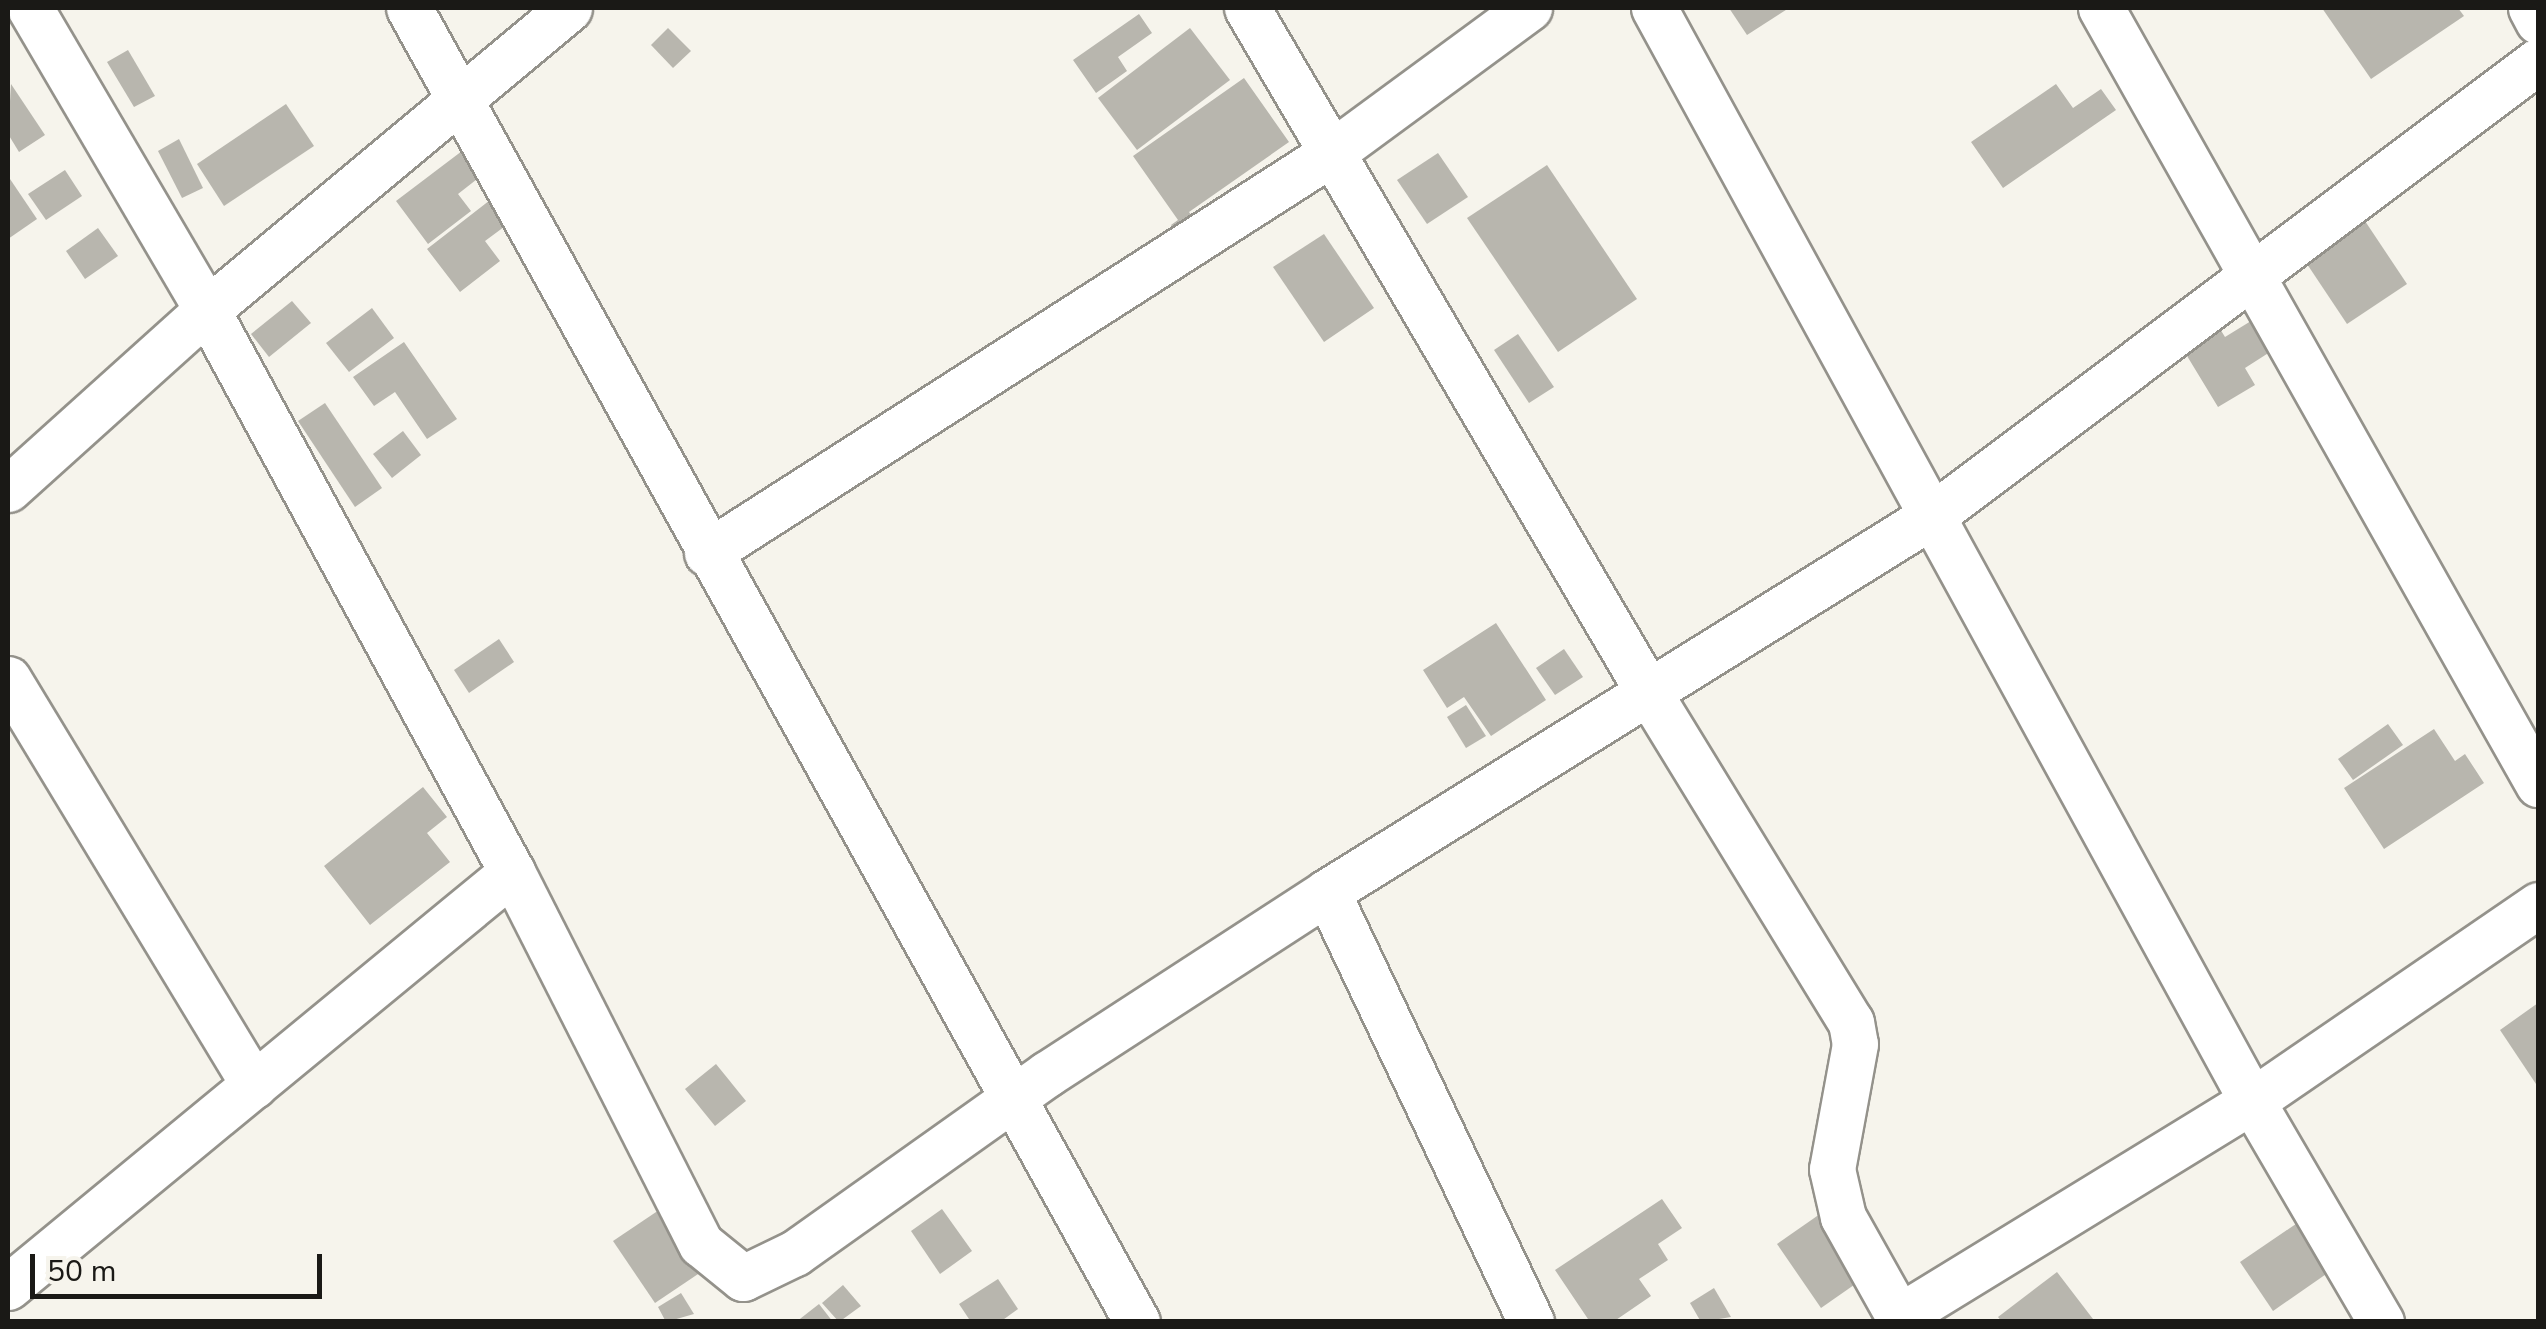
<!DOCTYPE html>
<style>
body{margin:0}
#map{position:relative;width:2546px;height:1329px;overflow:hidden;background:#f6f4ec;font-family:"Nunito Sans",sans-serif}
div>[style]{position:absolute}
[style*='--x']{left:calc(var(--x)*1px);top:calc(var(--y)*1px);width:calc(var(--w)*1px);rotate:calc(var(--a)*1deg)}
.building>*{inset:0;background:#b8b6ae}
.roads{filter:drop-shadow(2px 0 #94928b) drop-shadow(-2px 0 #94928b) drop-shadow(0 2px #94928b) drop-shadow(0 -2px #94928b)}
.minor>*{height:45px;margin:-22.5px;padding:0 22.5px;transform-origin:22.5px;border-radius:22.5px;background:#fff}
span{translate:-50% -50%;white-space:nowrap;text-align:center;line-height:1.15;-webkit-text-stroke:10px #f6f4ec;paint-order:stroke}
.frame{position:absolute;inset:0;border:10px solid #1a1916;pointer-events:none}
.scale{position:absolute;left:30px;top:1254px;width:292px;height:45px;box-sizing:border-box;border:5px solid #1a1916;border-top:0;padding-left:12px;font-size:30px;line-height:35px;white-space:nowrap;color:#1a1916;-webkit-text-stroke:8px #f6f4ec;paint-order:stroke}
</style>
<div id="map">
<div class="building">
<i style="clip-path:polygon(1729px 8px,1789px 8px,1747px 35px)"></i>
<i style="clip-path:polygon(2322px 8px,2458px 8px,2464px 16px,2371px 79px)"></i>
<i style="clip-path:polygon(1139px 14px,1152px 33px,1118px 57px,1127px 71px,1096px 93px,1073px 60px)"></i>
<i style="clip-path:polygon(668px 28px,691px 51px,673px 68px,651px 45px)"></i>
<i style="clip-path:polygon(1190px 28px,1230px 80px,1137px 150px,1098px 98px)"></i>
<i style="clip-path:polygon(128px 50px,155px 96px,134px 107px,107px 62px)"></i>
<i style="clip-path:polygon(1244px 78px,1289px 142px,1189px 212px,1209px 239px,1191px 252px,1171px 225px,1178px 220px,1133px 156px)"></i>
<i style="clip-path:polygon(11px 84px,45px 135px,19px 152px,8px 134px)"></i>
<i style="clip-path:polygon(2056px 84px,2073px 108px,2101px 89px,2116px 110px,2003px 188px,1971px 142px)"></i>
<i style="clip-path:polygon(286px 104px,314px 146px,224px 206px,197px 164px)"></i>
<i style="clip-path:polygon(179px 139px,203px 188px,182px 198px,158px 151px)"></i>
<i style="clip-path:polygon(462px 151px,481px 176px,458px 194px,471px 211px,428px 244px,396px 201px)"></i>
<i style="clip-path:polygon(1438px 153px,1468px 197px,1427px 224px,1397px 180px)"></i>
<i style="clip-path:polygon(1547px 165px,1637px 299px,1558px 352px,1467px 218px)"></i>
<i style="clip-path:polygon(65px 170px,82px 196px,46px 220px,28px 194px)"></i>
<i style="clip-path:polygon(8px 176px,37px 219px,8px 239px)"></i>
<i style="clip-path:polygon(494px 197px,512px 221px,485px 241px,500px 261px,460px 292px,427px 249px)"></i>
<i style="clip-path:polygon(2365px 221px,2407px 284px,2347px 324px,2305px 261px)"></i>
<i style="clip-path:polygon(98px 228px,118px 256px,85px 279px,66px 251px)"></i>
<i style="clip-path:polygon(1324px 234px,1374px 308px,1324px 342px,1273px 267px)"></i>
<i style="clip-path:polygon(2225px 275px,2217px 324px,2225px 337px,2251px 321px,2270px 352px,2245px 368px,2255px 385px,2218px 407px,2161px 313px)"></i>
<i style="clip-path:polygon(292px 301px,311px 323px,269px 357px,251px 334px)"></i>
<i style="clip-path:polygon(372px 308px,394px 338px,349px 372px,326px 343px)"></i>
<i style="clip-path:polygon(1518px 334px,1554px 387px,1529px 403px,1494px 350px)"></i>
<i style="clip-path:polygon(404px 342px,457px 419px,427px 439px,395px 392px,374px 406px,353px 377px)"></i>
<i style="clip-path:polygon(325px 403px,382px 488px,355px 507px,298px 421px)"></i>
<i style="clip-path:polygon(403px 431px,421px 455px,392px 478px,373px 454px)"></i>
<i style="clip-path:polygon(1496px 623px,1546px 700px,1491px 736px,1464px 697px,1447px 708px,1423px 670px)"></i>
<i style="clip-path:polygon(499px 639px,514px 662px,469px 693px,454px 670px)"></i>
<i style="clip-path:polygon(1564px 649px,1583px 677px,1555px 695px,1536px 668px)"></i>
<i style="clip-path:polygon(1466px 705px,1486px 736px,1466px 748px,1447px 717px)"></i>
<i style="clip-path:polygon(2388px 724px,2403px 745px,2353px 780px,2338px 759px)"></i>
<i style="clip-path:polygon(2434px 729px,2455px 761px,2465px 754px,2484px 783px,2384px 849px,2344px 788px)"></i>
<i style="clip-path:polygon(423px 787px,447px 817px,427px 833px,450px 862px,370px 925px,324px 866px)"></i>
<i style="clip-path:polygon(2538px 1003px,2538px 1087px,2500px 1030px)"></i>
<i style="clip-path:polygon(716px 1064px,746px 1101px,715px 1126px,685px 1089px)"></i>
<i style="clip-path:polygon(1662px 1199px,1682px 1228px,1658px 1244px,1668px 1260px,1639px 1279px,1651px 1296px,1613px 1322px,1590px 1322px,1555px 1270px)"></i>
<i style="clip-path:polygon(668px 1204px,710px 1266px,655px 1303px,613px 1241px)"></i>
<i style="clip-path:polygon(1830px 1207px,1874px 1271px,1821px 1308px,1777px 1244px)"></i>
<i style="clip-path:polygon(942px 1209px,972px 1251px,940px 1274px,911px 1231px)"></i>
<i style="clip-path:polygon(2312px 1213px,2345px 1261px,2273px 1311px,2240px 1262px)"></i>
<i style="clip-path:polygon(2057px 1272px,2093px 1319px,2002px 1322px,1998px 1317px)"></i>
<i style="clip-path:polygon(998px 1279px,1018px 1309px,1000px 1322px,971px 1322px,959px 1304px)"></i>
<i style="clip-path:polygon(843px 1285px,861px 1306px,839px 1322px,822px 1303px)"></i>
<i style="clip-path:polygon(1714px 1288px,1731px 1317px,1701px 1322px,1690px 1303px)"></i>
<i style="clip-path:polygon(681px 1293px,694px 1314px,666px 1322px,658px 1307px)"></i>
<i style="clip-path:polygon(819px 1304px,833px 1322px,796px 1322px)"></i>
</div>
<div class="roads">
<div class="minor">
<i style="--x:30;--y:8;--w:350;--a:59.6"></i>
<i style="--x:207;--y:310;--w:639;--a:61.51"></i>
<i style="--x:512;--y:872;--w:417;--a:63.1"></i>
<i style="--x:701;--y:1244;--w:54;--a:39"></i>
<i style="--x:743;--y:1278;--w:58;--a:-25.7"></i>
<i style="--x:795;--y:1253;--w:309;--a:-35.4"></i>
<i style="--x:1047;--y:1074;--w:334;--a:-33"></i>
<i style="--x:1327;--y:892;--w:714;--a:-31.89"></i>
<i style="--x:1933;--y:515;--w:756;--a:-36.89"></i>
<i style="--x:409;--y:8;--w:1502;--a:61.01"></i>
<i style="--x:1247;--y:8;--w:788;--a:59.6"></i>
<i style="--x:1646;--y:688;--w:392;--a:58.5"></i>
<i style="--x:1851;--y:1022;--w:22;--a:80"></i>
<i style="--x:1855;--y:1044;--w:127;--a:100.4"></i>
<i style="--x:1832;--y:1169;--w:49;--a:77.1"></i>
<i style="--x:1843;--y:1217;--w:120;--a:60.7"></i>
<i style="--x:1654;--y:8;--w:1246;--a:61.32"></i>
<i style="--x:2252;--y:1101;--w:256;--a:59.7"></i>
<i style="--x:2101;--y:8;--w:891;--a:60.61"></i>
<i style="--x:2531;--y:8;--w:15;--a:62"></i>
<i style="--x:8;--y:489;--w:268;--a:-42"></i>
<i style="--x:207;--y:310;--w:471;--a:-39.8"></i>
<i style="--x:707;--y:553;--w:740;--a:-32.64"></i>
<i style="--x:1330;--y:154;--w:247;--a:-36.3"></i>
<i style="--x:8;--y:679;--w:475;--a:58.8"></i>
<i style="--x:1327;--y:892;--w:476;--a:64.6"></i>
<i style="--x:8;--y:1287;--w:653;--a:-39.47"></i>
<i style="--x:1899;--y:1317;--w:414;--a:-31.5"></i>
<i style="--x:2252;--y:1101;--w:347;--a:-34.4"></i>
</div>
</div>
<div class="frame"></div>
<div class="scale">50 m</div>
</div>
